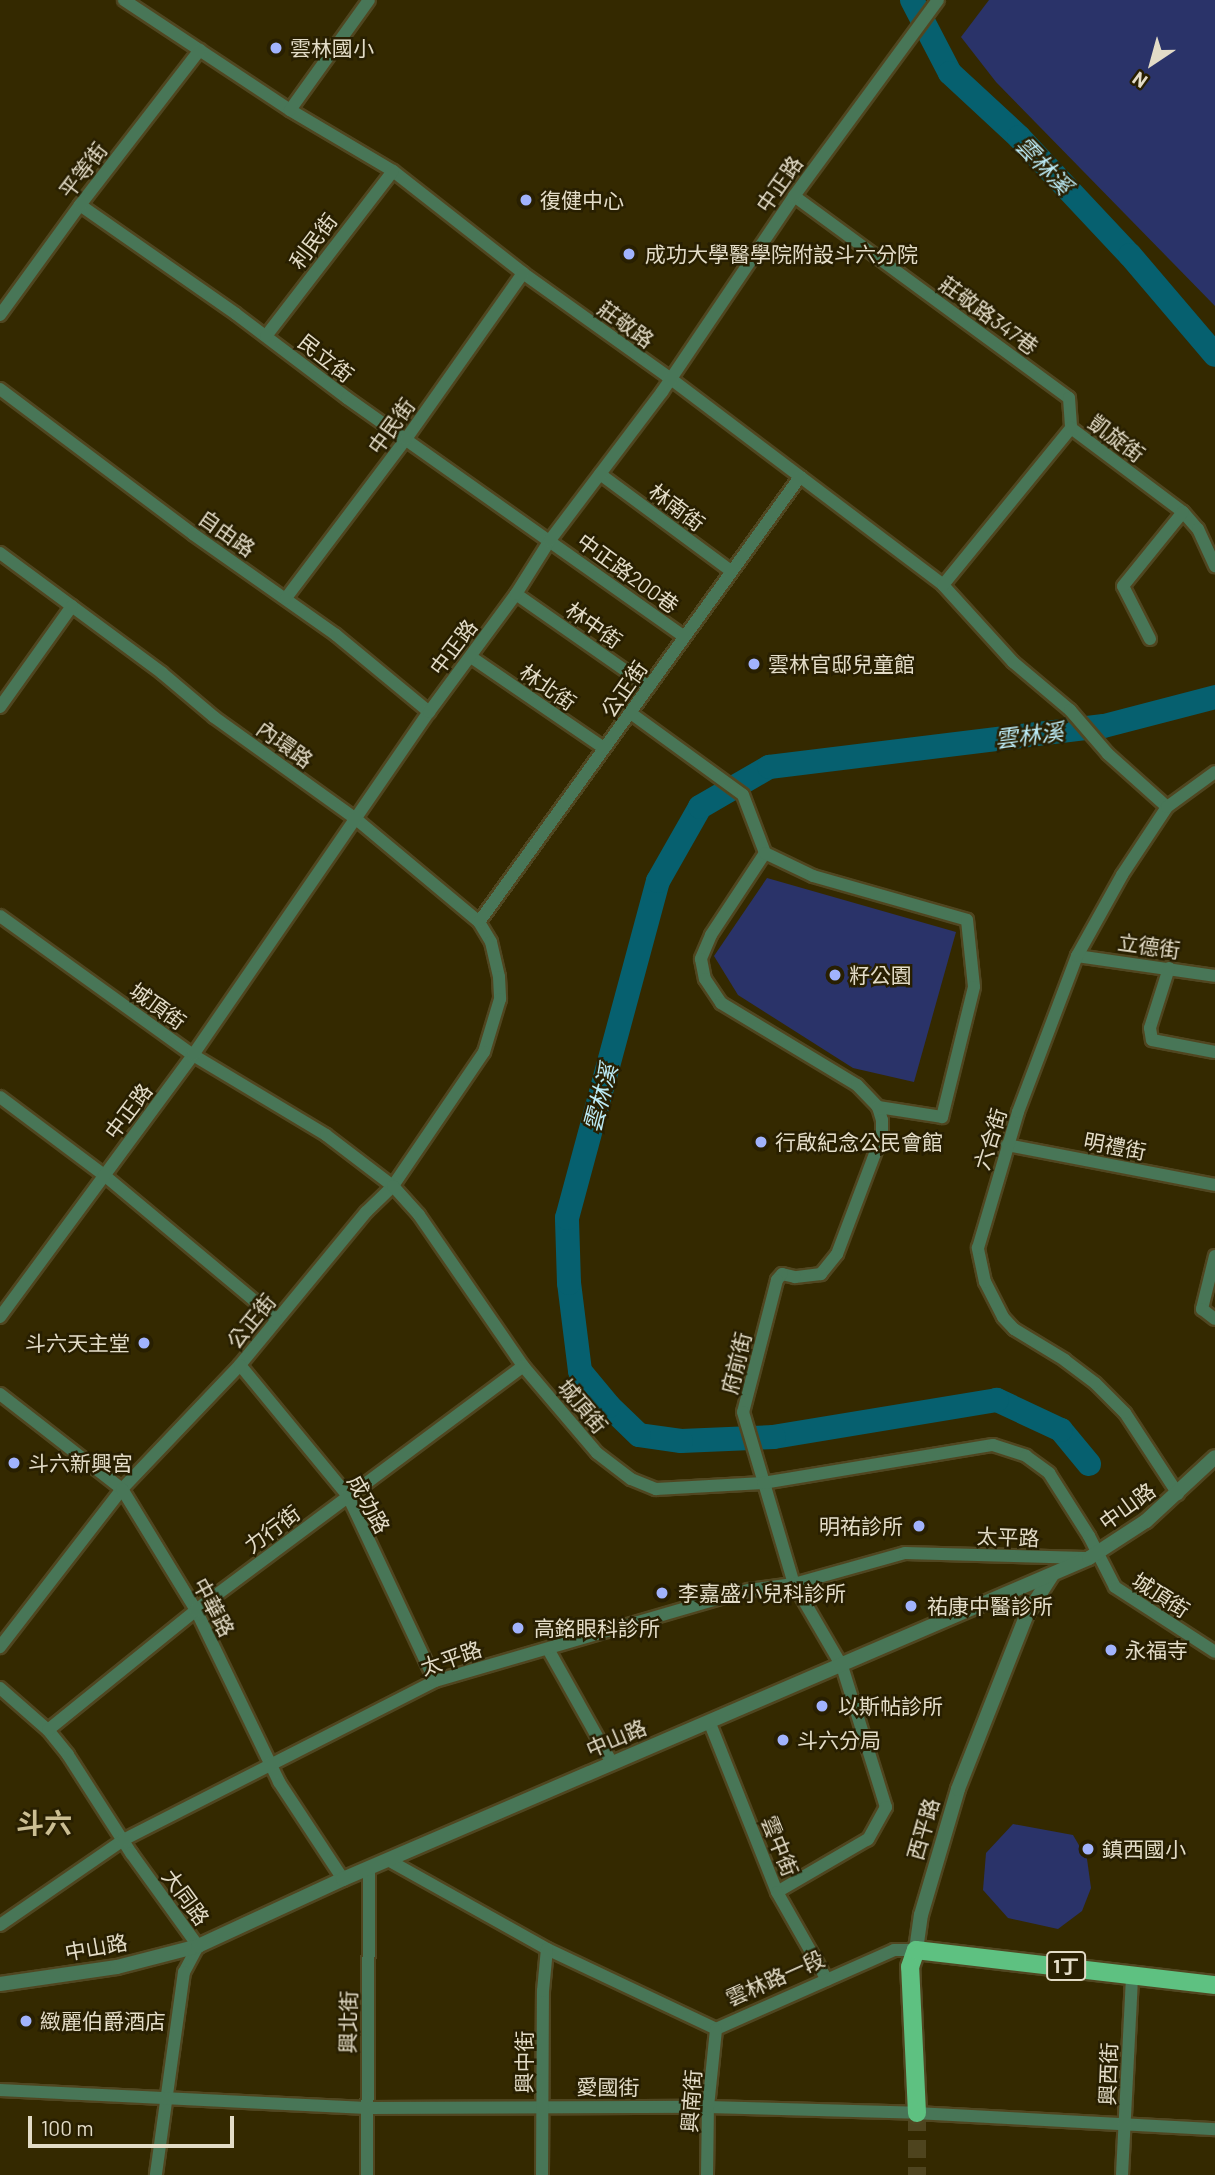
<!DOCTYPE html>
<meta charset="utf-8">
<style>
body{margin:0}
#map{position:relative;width:1215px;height:2175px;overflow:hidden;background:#342900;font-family:Barlow,"Noto Sans TC",sans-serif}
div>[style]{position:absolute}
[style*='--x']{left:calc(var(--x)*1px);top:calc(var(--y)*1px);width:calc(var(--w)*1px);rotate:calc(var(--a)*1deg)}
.green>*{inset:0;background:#2a3369}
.river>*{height:24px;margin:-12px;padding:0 12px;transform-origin:12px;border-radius:12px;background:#06606f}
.primary-tunnel>*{height:18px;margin-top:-9px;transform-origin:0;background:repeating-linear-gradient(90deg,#4e441e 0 18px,transparent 0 27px)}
.roads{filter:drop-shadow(2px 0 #504620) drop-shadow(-2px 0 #504620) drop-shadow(0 2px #504620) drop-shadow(0 -2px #504620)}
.minor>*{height:12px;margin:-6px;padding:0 6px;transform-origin:6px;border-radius:6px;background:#487657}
.tertiary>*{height:14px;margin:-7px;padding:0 7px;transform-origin:7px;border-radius:7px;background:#487657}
.primary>*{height:18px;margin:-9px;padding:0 9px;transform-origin:9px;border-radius:9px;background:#5ec181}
.dots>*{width:19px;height:19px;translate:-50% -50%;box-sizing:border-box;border:4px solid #281f01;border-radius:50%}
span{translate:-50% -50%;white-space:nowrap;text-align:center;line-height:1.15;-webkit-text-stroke:5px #281f01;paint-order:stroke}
.shield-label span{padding:2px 5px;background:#281f01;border:2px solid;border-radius:5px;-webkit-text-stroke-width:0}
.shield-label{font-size:19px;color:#e3dcc7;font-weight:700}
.poi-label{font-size:21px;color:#e3dcc7}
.left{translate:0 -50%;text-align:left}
.right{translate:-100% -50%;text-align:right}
.street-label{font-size:21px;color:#e3dcc7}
.water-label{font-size:23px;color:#bcebf6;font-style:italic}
.district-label{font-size:28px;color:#cbbe92;font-weight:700}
.north{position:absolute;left:1117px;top:28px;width:70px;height:70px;-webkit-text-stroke:5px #281f01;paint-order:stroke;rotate:216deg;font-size:19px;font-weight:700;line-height:28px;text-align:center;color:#e3dcc7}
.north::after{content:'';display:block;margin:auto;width:24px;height:32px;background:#e3dcc7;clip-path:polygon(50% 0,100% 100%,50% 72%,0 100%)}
.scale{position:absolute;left:28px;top:2116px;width:206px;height:32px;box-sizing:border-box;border:4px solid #e3dcc7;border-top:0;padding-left:9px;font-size:21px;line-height:24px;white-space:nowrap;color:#e3dcc7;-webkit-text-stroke:5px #281f01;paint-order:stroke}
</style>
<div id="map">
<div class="green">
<i style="clip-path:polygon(989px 0,1215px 0,1215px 306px,996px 82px,961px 37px)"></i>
<i style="clip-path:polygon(767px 878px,956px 932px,914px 1082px,853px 1068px,738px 995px,714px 956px)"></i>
<i style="clip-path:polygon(1013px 1824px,1073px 1835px,1087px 1859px,1091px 1888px,1082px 1911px,1058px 1929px,1008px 1918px,983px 1890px,986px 1853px)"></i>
</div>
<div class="river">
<i style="--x:912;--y:0;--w:82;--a:62.5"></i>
<i style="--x:950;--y:73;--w:94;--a:42.8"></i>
<i style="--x:1019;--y:137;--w:162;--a:46.8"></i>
<i style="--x:1130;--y:255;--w:131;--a:49.6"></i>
<i style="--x:1089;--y:1464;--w:44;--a:-129.5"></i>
<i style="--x:1061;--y:1430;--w:71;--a:-154.9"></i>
<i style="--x:997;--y:1400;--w:226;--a:170.6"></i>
<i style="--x:774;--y:1437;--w:93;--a:177.5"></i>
<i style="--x:681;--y:1441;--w:42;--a:-171.9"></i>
<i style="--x:639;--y:1435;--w:42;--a:-136"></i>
<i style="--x:609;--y:1406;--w:45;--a:-129.6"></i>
<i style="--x:580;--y:1371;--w:89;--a:-97.1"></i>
<i style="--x:569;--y:1283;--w:65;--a:-91.8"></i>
<i style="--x:567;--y:1218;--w:349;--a:-74.9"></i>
<i style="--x:658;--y:881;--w:85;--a:-60.4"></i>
<i style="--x:700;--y:807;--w:80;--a:-30.1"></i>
<i style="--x:769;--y:767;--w:337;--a:-7"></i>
<i style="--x:1104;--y:726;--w:115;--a:-14.6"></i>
</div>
<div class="primary-tunnel">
<i style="--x:917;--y:2113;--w:62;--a:90"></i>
</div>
<div class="roads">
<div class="minor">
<i style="--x:124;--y:0;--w:199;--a:33.5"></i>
<i style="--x:290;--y:110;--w:120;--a:30.6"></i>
<i style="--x:393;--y:171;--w:165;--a:38.1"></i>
<i style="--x:523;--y:273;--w:182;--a:35.6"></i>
<i style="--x:671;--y:379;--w:341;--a:37.1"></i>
<i style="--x:943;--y:585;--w:104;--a:47.7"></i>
<i style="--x:1013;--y:662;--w:75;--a:40.1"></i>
<i style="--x:1070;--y:710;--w:58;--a:49.2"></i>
<i style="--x:1108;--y:754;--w:79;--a:41.9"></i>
<i style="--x:290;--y:110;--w:135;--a:-54.3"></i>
<i style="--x:794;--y:196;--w:341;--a:36.3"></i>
<i style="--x:1069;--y:398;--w:30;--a:86"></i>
<i style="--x:80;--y:205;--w:190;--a:34.9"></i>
<i style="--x:236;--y:314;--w:139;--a:37.1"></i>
<i style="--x:347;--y:398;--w:413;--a:35.3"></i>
<i style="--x:0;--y:315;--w:136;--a:-54"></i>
<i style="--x:80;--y:205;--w:196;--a:-52.3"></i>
<i style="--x:266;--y:336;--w:208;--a:-52.4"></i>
<i style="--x:0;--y:389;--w:241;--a:36.9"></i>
<i style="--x:193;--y:534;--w:175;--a:35.2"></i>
<i style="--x:336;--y:635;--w:121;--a:39.6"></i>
<i style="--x:1071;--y:428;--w:140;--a:36.9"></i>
<i style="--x:1183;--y:512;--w:23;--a:49"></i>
<i style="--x:1198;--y:529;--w:41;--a:65.3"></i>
<i style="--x:600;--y:474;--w:163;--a:36.5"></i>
<i style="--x:0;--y:553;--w:202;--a:36.5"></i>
<i style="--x:162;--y:673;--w:68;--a:40.2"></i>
<i style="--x:214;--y:717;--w:175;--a:35.7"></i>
<i style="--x:356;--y:819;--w:160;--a:39.9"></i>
<i style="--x:479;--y:922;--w:23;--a:59"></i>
<i style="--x:491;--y:942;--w:36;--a:77"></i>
<i style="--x:499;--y:977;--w:22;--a:87"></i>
<i style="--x:500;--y:999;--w:55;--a:106.8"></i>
<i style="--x:484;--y:1052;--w:162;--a:124.2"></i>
<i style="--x:393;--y:1186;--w:37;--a:136"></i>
<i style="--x:366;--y:1212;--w:198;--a:129.5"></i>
<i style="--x:240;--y:1365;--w:171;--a:133.6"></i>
<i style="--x:122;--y:1489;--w:200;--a:127.7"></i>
<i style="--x:943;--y:585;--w:203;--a:-50.8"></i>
<i style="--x:516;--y:594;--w:162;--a:35"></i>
<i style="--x:286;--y:598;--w:199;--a:-53"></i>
<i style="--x:406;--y:439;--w:203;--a:-54.8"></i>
<i style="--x:1150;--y:639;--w:59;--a:-117"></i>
<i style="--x:1123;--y:586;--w:95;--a:-51"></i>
<i style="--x:471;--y:657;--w:161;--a:34.4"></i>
<i style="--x:0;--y:707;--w:124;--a:-54.5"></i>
<i style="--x:632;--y:714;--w:137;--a:36.1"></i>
<i style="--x:743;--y:795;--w:62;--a:69.2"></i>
<i style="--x:765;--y:853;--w:98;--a:123.4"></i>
<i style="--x:711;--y:935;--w:26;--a:113"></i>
<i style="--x:701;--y:959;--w:20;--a:79"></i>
<i style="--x:705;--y:979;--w:29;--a:56"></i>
<i style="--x:721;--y:1003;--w:159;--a:31.1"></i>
<i style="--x:857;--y:1085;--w:30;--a:46"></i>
<i style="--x:878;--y:1107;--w:14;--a:73"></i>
<i style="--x:882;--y:1120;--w:15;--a:90"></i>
<i style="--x:882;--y:1135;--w:127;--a:110.7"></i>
<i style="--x:837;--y:1254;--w:26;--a:129"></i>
<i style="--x:821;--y:1274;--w:26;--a:173"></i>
<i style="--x:795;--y:1277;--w:13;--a:-167"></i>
<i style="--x:782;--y:1274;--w:8;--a:130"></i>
<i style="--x:777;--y:1280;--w:136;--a:104.4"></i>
<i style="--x:743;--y:1412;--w:179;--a:73.5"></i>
<i style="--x:794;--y:1584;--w:95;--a:59.7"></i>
<i style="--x:842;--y:1666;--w:148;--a:72.7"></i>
<i style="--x:886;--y:1807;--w:37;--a:119"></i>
<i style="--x:868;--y:1839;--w:105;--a:149.8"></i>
<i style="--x:765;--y:853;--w:53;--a:25.6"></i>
<i style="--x:813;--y:876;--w:160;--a:15.9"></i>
<i style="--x:967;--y:920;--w:67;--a:84"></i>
<i style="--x:974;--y:987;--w:134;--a:103.8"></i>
<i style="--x:942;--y:1117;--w:65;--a:-171.1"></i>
<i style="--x:0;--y:916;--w:238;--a:35.8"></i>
<i style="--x:193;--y:1055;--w:155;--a:31"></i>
<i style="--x:326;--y:1135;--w:84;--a:37.3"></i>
<i style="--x:393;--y:1186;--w:39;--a:48"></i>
<i style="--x:419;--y:1215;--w:183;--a:55.4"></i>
<i style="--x:523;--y:1366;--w:114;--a:49.6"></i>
<i style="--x:597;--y:1453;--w:43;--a:37.4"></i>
<i style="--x:631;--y:1479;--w:27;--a:22"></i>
<i style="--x:656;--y:1489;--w:107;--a:-3.2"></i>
<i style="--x:763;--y:1483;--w:233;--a:-9.4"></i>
<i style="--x:993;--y:1445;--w:35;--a:18"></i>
<i style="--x:1026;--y:1456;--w:29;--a:36"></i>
<i style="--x:1049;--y:1473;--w:75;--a:57.6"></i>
<i style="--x:1089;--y:1536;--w:57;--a:63"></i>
<i style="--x:1115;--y:1587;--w:119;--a:33"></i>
<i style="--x:479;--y:922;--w:549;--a:-54.2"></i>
<i style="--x:1077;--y:956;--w:139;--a:8.2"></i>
<i style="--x:1169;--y:968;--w:63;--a:107.6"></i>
<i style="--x:1150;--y:1028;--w:12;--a:81"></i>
<i style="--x:1152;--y:1040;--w:64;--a:10.8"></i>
<i style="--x:0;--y:1097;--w:130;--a:36.9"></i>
<i style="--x:104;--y:1175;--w:224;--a:39.9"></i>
<i style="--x:1007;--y:1145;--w:212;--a:10.9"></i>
<i style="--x:1215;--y:1256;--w:55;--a:103.8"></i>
<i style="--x:1202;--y:1309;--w:16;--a:38"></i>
<i style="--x:0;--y:1317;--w:325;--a:-53.6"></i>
<i style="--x:193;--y:1055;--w:416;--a:-55.5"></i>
<i style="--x:429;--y:712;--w:147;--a:-53.6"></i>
<i style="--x:516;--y:594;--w:64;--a:-57.8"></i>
<i style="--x:550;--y:540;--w:186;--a:-52.9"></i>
<i style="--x:662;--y:392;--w:236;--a:-56"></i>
<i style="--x:794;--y:196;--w:243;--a:-53.7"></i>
<i style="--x:240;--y:1365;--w:170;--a:50.5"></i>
<i style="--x:348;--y:1496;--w:204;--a:64.8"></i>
<i style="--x:0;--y:1394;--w:155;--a:37.9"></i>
<i style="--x:122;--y:1489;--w:142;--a:58.6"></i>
<i style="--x:196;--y:1610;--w:191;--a:64.2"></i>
<i style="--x:279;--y:1782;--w:116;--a:56.6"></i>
<i style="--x:1178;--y:1494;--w:97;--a:-123.2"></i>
<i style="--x:1125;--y:1413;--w:42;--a:-135"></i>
<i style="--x:1095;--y:1383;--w:38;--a:-143"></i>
<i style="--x:1065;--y:1360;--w:60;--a:-148.7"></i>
<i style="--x:1014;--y:1329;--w:16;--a:-133"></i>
<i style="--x:1003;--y:1317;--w:39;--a:-117"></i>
<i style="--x:985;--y:1282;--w:35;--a:-102"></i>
<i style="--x:978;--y:1248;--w:142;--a:-73.6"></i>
<i style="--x:1018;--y:1112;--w:167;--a:-69.3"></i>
<i style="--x:1077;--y:956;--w:93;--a:-60.9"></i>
<i style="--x:1122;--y:875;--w:82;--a:-56.5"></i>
<i style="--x:1167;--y:807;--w:59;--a:-36.1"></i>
<i style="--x:548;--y:1649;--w:131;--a:60.7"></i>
<i style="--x:0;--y:1688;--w:64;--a:41.2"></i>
<i style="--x:48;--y:1730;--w:32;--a:51"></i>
<i style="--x:68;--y:1755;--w:117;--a:57.3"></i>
<i style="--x:131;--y:1853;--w:115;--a:54.2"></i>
<i style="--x:198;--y:1946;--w:30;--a:118"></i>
<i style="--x:184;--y:1972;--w:205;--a:97.9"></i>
<i style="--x:709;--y:1721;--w:184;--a:68.3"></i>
<i style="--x:777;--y:1892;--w:101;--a:60.4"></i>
<i style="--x:48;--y:1730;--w:191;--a:-39"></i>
<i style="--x:196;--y:1610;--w:408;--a:-36.7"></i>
<i style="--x:388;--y:1860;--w:182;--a:29.2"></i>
<i style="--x:547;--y:1949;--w:187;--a:25.3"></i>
<i style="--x:716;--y:2029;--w:195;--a:-23.9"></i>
<i style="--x:894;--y:1950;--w:22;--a:0"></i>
<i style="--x:0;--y:1925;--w:150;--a:-34.6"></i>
<i style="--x:123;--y:1840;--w:350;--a:-27"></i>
<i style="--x:435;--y:1681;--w:327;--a:-16.2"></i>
<i style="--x:749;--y:1590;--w:45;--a:-7.6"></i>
<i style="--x:794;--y:1584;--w:115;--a:-15.6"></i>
<i style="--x:905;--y:1553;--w:181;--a:1.6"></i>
<i style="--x:0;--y:2090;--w:367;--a:2.8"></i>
<i style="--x:367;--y:2108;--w:341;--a:-0.2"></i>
<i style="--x:708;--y:2107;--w:209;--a:1.6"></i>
<i style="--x:917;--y:2113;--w:298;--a:3.1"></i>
<i style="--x:367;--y:2175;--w:306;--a:-89.6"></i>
<i style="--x:542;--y:2175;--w:184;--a:-89.7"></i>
<i style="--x:543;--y:1991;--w:42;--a:-84.6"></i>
<i style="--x:707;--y:2175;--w:68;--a:-89.2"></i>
<i style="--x:708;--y:2107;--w:78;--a:-84.1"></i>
<i style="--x:1122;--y:2175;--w:199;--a:-87.1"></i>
</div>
<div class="tertiary">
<i style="--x:916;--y:1950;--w:35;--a:-82"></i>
<i style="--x:921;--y:1915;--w:131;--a:-73.6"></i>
<i style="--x:958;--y:1789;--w:188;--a:-68.5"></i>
<i style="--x:1027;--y:1614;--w:46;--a:-57.3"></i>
<i style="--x:0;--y:1984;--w:118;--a:-8.3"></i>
<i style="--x:117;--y:1967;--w:84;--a:-14.5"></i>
<i style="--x:198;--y:1946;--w:160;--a:-24.8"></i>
<i style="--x:343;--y:1879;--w:812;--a:-23.28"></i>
<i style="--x:1089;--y:1558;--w:68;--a:-33"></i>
<i style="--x:1146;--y:1521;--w:94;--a:-42.8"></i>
</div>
<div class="primary">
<i style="--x:917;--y:2113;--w:146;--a:-92.7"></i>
<i style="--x:910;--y:1967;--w:18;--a:-71"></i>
<i style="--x:916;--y:1950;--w:301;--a:6.7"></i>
</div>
</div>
<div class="dots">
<i style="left:276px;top:48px;background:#a1b3fd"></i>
<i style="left:526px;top:200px;background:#a1b3fd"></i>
<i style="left:629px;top:254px;background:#a1b3fd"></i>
<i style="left:754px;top:664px;background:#a1b3fd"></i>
<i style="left:835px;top:975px;background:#a1b3fd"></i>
<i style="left:761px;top:1142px;background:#a1b3fd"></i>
<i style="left:144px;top:1343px;background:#a1b3fd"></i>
<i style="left:14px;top:1463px;background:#a1b3fd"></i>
<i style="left:919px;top:1526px;background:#a1b3fd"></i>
<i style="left:662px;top:1593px;background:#a1b3fd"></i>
<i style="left:911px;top:1606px;background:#a1b3fd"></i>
<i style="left:518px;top:1628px;background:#a1b3fd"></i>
<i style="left:1111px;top:1650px;background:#a1b3fd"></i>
<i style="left:822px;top:1706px;background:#a1b3fd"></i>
<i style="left:783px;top:1740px;background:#a1b3fd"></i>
<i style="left:1088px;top:1849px;background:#a1b3fd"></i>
<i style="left:26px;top:2021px;background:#a1b3fd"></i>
</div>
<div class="shield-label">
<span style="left:1066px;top:1966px">1丁</span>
</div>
<div class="poi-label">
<span class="left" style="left:290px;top:48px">雲林國小</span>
<span class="left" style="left:540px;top:200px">復健中心</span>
<span class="left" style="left:645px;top:254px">成功大學醫學院附設斗六分院</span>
<span class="left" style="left:768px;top:664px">雲林官邸兒童館</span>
<span class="left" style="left:849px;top:975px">籽公園</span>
<span class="left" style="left:775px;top:1142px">行啟紀念公民會館</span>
<span class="right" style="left:130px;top:1343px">斗六天主堂</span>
<span class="left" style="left:28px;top:1463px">斗六新興宮</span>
<span class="right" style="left:903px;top:1526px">明祐診所</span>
<span class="left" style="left:678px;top:1593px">李嘉盛小兒科診所</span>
<span class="left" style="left:927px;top:1606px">祐康中醫診所</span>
<span class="left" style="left:534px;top:1628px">高銘眼科診所</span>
<span class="left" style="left:1125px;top:1650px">永福寺</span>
<span class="left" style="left:838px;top:1706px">以斯帖診所</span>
<span class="left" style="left:797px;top:1740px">斗六分局</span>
<span class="left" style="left:1102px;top:1849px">鎮西國小</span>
<span class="left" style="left:40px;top:2021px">緻麗伯爵酒店</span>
</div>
<div class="street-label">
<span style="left:83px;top:170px;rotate:-53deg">平等街</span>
<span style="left:779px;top:184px;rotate:-55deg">中正路</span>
<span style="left:313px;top:241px;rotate:-53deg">利民街</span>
<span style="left:989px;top:315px;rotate:36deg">莊敬路347巷</span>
<span style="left:626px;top:324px;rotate:36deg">莊敬路</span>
<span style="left:326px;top:358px;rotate:38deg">民立街</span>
<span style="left:391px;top:426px;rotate:-54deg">中民街</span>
<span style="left:1117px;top:438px;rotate:37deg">凱旋街</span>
<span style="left:677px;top:507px;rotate:37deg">林南街</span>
<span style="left:227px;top:533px;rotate:35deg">自由路</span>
<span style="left:628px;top:573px;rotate:36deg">中正路200巷</span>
<span style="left:594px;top:625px;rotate:35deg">林中街</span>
<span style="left:453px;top:647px;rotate:-53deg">中正路</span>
<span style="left:548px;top:687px;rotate:35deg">林北街</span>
<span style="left:624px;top:689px;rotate:-55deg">公正街</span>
<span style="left:285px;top:744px;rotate:36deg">內環路</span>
<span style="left:1149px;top:946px;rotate:8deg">立德街</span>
<span style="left:158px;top:1006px;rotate:36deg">城頂街</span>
<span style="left:128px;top:1111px;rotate:-53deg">中正路</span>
<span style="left:990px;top:1139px;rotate:-73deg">六合街</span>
<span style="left:1115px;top:1146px;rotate:11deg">明禮街</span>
<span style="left:251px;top:1321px;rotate:-51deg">公正街</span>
<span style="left:736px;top:1363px;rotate:-76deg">府前街</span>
<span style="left:583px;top:1406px;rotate:50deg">城頂街</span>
<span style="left:369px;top:1504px;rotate:61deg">成功路</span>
<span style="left:1127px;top:1506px;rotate:-36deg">中山路</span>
<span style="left:272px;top:1529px;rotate:-37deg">力行街</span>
<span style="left:1008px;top:1537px;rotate:2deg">太平路</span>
<span style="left:1161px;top:1595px;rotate:33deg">城頂街</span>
<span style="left:214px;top:1607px;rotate:62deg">中華路</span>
<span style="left:451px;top:1658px;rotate:-19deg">太平路</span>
<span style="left:616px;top:1738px;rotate:-23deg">中山路</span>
<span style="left:923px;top:1829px;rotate:-74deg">西平路</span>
<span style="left:780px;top:1846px;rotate:68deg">雲中街</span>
<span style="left:186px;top:1897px;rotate:54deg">大同路</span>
<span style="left:96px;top:1947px;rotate:-10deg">中山路</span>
<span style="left:775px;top:1978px;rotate:-24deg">雲林路一段</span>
<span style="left:348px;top:2022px;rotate:-89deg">興北街</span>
<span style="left:524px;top:2062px;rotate:-90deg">興中街</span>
<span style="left:1108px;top:2074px;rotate:-88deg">興西街</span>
<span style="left:608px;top:2087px;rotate:1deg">愛國街</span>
<span style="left:691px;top:2101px;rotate:-86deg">興南街</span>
</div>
<div class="water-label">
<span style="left:1044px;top:165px;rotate:46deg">雲林溪</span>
<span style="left:1029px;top:735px;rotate:-7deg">雲林溪</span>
<span style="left:600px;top:1098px;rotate:-75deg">雲林溪</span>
</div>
<div class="district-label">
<span style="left:44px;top:1822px">斗六</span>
</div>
<div class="north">N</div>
<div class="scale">100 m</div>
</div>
